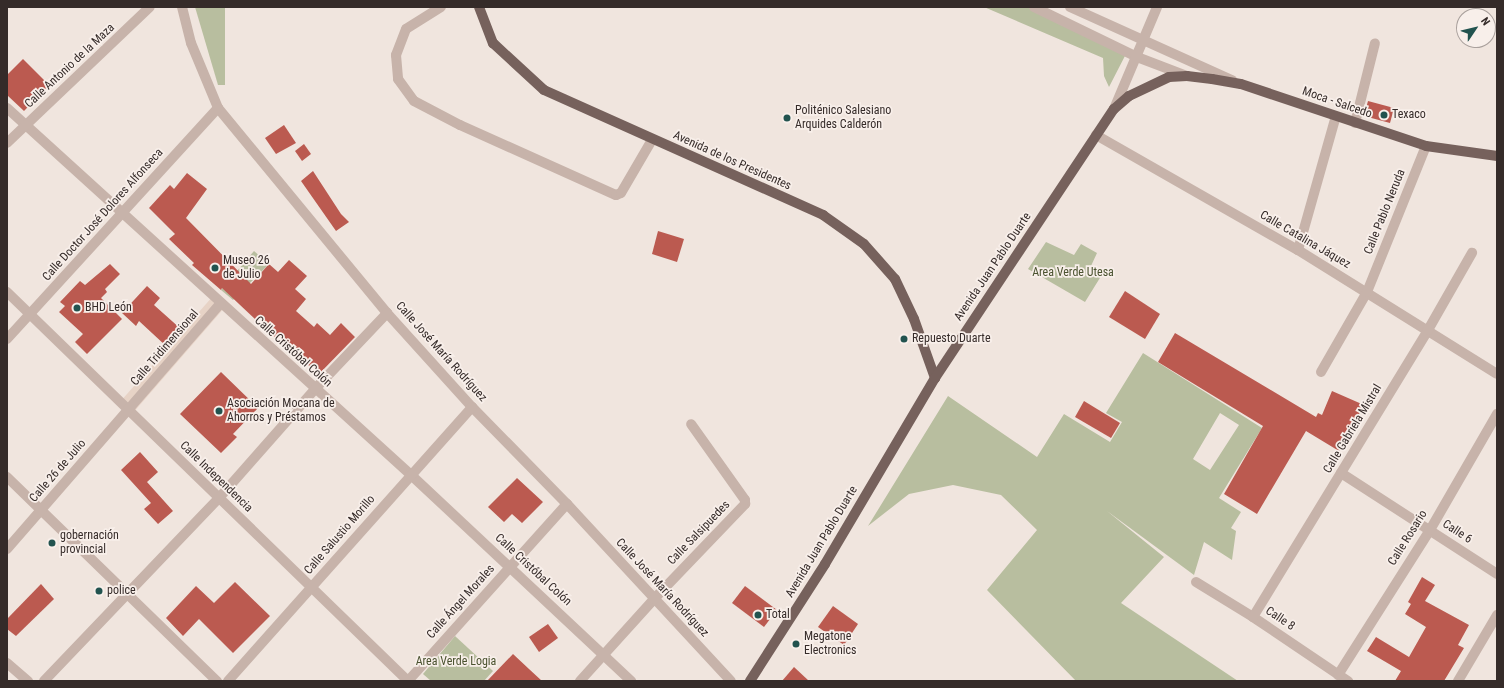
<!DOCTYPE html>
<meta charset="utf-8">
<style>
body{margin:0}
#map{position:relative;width:1504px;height:688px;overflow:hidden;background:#f0e5de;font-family:"Roboto Condensed",sans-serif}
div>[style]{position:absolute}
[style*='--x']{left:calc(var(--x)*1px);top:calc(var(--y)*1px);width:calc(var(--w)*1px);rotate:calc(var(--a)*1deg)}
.green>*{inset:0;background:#b8be9f}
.plaza>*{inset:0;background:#e7d3c6}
.building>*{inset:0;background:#bb5a50}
.street>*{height:10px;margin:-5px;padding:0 5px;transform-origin:5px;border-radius:5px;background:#c7b3aa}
.primary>*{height:10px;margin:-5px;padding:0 5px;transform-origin:5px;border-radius:5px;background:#76615c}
.dots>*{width:11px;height:11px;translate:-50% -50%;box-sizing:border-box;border:2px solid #f8efea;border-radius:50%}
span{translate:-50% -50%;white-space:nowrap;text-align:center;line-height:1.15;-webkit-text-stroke:3.5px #f8efea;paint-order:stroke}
.street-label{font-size:12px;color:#352b29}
.poi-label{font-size:12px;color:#352b29}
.left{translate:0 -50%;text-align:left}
.park-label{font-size:12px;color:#4a522f}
.frame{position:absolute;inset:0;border:8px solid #352b29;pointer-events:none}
.north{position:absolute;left:1456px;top:8px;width:40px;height:40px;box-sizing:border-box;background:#f8efea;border:1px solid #aaa19d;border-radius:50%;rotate:55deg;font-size:11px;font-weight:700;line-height:16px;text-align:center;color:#352b29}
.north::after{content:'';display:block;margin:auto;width:14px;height:18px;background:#22534f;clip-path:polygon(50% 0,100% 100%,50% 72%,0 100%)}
</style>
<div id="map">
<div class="green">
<i style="clip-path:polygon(195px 7px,225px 7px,225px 85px,218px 85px)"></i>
<i style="clip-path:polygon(984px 7px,1034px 7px,1127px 52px,1109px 87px,1104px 76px,1103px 58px)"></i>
<i style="clip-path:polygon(1046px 242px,1074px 255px,1081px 244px,1097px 253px,1091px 266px,1103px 273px,1085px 302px,1028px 269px)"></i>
<i style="clip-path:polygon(254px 251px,269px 264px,233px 300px,221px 290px)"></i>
<i style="clip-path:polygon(evenodd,1143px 353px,1262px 428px,1219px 498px,1241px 512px,1231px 528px,1236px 531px,1232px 560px,1204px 542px,1194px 575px,1107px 511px,1164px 557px,1121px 603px,1238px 681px,1076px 681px,987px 590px,1037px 530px,1001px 495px,953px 485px,909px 494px,868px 526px,948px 396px,1037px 457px,1064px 414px,1110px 442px,1122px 422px,1106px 413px,1143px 353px,1220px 413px,1239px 425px,1210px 470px,1193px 459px,1220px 413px)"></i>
<i style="clip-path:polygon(455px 636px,493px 671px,484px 681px,431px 681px,423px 674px)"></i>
</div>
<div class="plaza">
<i style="clip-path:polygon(213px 296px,225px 307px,132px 414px,120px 402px)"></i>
</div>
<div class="building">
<i style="clip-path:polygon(23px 59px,49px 85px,24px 111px,7px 95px,7px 75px)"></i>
<i style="clip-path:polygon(1368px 101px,1394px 108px,1390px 123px,1364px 116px)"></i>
<i style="clip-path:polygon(284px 125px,296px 143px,276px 154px,265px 138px)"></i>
<i style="clip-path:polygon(304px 144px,311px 154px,302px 161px,295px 151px)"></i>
<i style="clip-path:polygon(313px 171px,341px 214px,349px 222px,336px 231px,301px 181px)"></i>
<i style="clip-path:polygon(187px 173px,207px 189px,186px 218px,251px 284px,269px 264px,278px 272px,289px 260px,307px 276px,295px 289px,306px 299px,296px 311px,314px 327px,317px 323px,330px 335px,341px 323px,355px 337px,319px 374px,272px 335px,222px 288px,221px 290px,192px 265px,194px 263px,169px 239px,175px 234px,149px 208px,170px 185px,174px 189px)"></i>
<i style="clip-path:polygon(658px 231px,684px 239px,677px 262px,652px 254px)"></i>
<i style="clip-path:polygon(110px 264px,120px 274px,105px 289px,107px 292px,101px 298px,122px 319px,87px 354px,75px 342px,83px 334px,59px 312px,65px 306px,60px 302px,80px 281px,85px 285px)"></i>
<i style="clip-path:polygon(147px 286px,160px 298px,154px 305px,182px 330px,166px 346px,139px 321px,136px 326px,122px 313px)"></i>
<i style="clip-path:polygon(1125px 291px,1160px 314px,1145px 339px,1109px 317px)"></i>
<i style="clip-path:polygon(1175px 333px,1316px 417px,1318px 413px,1322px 415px,1332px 391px,1364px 405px,1339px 451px,1306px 431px,1257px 514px,1224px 494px,1263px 426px,1158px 362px)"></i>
<i style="clip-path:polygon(221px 372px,258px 408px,233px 434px,237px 437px,221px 453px,180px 414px)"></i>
<i style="clip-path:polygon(1084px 401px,1120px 423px,1111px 438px,1075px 417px)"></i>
<i style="clip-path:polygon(140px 452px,158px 472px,147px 482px,173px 511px,158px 524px,144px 509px,151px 503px,121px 470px)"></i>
<i style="clip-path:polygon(517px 478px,543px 502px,522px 523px,512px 514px,504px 522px,488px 507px)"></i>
<i style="clip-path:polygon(1422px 577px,1435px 585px,1425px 601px,1469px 625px,1458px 645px,1464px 648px,1444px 681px,1395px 681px,1401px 671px,1367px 651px,1376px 637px,1409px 657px,1426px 627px,1405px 614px,1411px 604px,1408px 602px)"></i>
<i style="clip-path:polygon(235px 582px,270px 616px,233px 653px,199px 619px,183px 636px,166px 618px,196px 586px,214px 603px)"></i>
<i style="clip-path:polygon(41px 584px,54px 599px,16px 636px,7px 629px,7px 619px)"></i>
<i style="clip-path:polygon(745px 586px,777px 610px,764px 627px,732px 603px)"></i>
<i style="clip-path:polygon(833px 606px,858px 624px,844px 645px,818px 627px)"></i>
<i style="clip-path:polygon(548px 624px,558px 638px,539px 652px,529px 637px)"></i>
<i style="clip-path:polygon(513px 654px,529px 669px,542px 681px,487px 681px)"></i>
<i style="clip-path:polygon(794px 667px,809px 681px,782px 681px)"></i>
</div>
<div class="street">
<i style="--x:182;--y:7;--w:37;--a:76"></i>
<i style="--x:191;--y:43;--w:70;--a:67.4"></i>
<i style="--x:218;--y:108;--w:266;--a:50.5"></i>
<i style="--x:387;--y:313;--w:127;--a:47.9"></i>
<i style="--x:472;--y:407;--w:136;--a:45.6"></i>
<i style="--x:567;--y:504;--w:241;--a:47.2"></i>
<i style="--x:441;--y:7;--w:41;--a:147.8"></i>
<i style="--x:406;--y:29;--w:28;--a:111"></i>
<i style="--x:396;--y:55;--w:24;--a:85"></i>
<i style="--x:398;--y:79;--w:27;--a:54"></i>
<i style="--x:414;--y:101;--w:52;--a:27.6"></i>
<i style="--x:460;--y:125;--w:171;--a:24.2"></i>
<i style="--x:616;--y:195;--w:5;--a:-22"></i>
<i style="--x:621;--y:193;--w:61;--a:-59.7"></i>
<i style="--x:1034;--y:7;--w:114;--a:25.9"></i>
<i style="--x:1137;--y:57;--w:53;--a:20.8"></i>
<i style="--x:1070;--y:7;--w:178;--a:24.3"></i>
<i style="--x:7;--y:108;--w:544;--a:42.25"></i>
<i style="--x:410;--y:474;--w:303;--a:43.1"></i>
<i style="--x:1114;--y:109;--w:111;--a:-67.1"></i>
<i style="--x:1355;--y:123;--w:82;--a:-76"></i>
<i style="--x:1096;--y:135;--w:232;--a:29.7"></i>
<i style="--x:1298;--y:250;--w:234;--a:31.9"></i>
<i style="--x:7;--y:143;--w:197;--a:-43.6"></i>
<i style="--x:1298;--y:250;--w:139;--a:-74.2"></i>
<i style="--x:7;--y:292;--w:559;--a:44.13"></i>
<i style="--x:408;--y:681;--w:238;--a:-48.1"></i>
<i style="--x:7;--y:339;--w:313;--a:-47.6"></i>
<i style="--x:1321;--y:372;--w:92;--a:-60.1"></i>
<i style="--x:1367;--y:292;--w:157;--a:-68"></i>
<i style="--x:1341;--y:473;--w:186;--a:32.9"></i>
<i style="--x:7;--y:477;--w:293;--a:44.2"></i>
<i style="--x:7;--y:549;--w:326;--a:-49"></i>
<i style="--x:1196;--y:582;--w:67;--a:31.6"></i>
<i style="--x:1253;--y:617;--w:115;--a:34"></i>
<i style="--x:1253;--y:617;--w:336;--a:-58.6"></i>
<i style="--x:1428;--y:330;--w:89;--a:-60.3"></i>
<i style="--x:7;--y:663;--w:28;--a:41"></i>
<i style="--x:1338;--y:675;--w:172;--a:-57.6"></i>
<i style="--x:1430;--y:530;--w:134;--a:-60"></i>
<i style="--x:44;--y:681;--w:253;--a:-46.3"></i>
<i style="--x:219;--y:498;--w:145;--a:-48.6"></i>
<i style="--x:315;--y:389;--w:105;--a:-46.5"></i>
<i style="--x:228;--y:681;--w:367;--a:-48.3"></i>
<i style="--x:580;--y:681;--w:110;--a:-47.9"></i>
<i style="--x:654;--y:599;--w:132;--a:-46.2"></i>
<i style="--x:745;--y:504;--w:4;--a:-90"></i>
<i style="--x:745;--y:500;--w:93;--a:-125.4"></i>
<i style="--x:1458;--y:681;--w:77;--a:-59.4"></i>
</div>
<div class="primary">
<i style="--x:479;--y:7;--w:39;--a:69"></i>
<i style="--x:493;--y:43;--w:69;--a:42.7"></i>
<i style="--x:544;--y:90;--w:306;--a:24.1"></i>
<i style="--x:823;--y:215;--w:50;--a:35.3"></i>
<i style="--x:864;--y:244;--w:47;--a:48.5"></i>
<i style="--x:895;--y:279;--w:44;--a:64.6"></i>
<i style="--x:914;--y:319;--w:63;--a:70.4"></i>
<i style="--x:750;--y:681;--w:139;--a:-57.3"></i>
<i style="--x:825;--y:564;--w:216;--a:-59.4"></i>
<i style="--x:935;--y:378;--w:323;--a:-56.4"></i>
<i style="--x:1114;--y:109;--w:20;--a:-41"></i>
<i style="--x:1129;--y:96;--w:44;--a:-25.4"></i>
<i style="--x:1169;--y:77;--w:18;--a:-3"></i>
<i style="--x:1187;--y:76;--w:25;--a:7"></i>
<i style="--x:1212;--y:79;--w:29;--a:10"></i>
<i style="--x:1241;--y:84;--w:195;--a:18.5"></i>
<i style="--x:1426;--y:146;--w:72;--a:8"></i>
</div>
<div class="dots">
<i style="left:1384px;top:115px;background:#22534f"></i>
<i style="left:787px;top:118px;background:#22534f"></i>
<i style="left:215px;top:268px;background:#22534f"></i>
<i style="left:77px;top:308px;background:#22534f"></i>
<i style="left:904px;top:339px;background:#22534f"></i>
<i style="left:219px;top:411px;background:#22534f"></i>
<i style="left:52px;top:543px;background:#22534f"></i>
<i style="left:99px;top:591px;background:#22534f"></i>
<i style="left:758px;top:615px;background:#22534f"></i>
<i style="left:796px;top:644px;background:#22534f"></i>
</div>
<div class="street-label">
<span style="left:70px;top:66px;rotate:-43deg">Calle Antonio de la Maza</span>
<span style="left:1337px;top:103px;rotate:19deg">Moca - Salcedo</span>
<span style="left:732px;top:161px;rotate:24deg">Avenida de los Presidentes</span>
<span style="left:1385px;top:212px;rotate:-68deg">Calle Pablo Neruda</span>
<span style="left:103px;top:215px;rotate:-48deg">Calle Doctor José Dolores Alfonseca</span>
<span style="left:1305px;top:240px;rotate:30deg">Calle Catalina Jáquez</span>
<span style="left:993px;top:267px;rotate:-56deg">Avenida Juan Pablo Duarte</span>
<span style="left:165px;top:348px;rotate:-49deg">Calle Tridimensional</span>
<span style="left:293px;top:352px;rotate:42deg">Calle Cristóbal Colón</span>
<span style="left:441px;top:352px;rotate:48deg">Calle José María Rodríguez</span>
<span style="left:1353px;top:429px;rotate:-59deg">Calle Gabriela Mistral</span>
<span style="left:58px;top:471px;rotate:-49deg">Calle 26 de Julio</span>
<span style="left:216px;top:477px;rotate:44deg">Calle Independencia</span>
<span style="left:1457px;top:532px;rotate:33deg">Calle 6</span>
<span style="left:699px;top:533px;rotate:-46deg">Calle Salsipuedes</span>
<span style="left:340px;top:535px;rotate:-49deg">Calle Salustio Morillo</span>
<span style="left:1408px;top:538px;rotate:-58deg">Calle Rosario</span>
<span style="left:822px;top:542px;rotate:-59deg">Avenida Juan Pablo Duarte</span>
<span style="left:533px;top:570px;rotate:43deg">Calle Cristóbal Colón</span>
<span style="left:662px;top:588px;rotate:47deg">Calle José María Rodríguez</span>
<span style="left:461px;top:602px;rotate:-48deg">Calle Ángel Morales</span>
<span style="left:1280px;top:619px;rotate:34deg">Calle 8</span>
</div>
<div class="poi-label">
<span class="left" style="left:795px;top:118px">Politénico Salesiano<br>Arquides Calderón</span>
<span class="left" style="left:1392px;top:115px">Texaco</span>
<span class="left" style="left:223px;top:268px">Museo 26<br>de Julio</span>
<span class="left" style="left:85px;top:308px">BHD León</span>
<span class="left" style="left:912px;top:339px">Repuesto Duarte</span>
<span class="left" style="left:227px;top:411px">Asociación Mocana de<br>Ahorros y Préstamos</span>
<span class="left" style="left:60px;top:543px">gobernación<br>provincial</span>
<span class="left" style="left:107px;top:591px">police</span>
<span class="left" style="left:766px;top:615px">Total</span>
<span class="left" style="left:804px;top:644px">Megatone<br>Electronics</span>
</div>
<div class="park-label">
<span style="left:1073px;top:273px">Area Verde Utesa</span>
<span style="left:456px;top:662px">Area Verde Logia</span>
</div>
<div class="frame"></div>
<div class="north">N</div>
</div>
